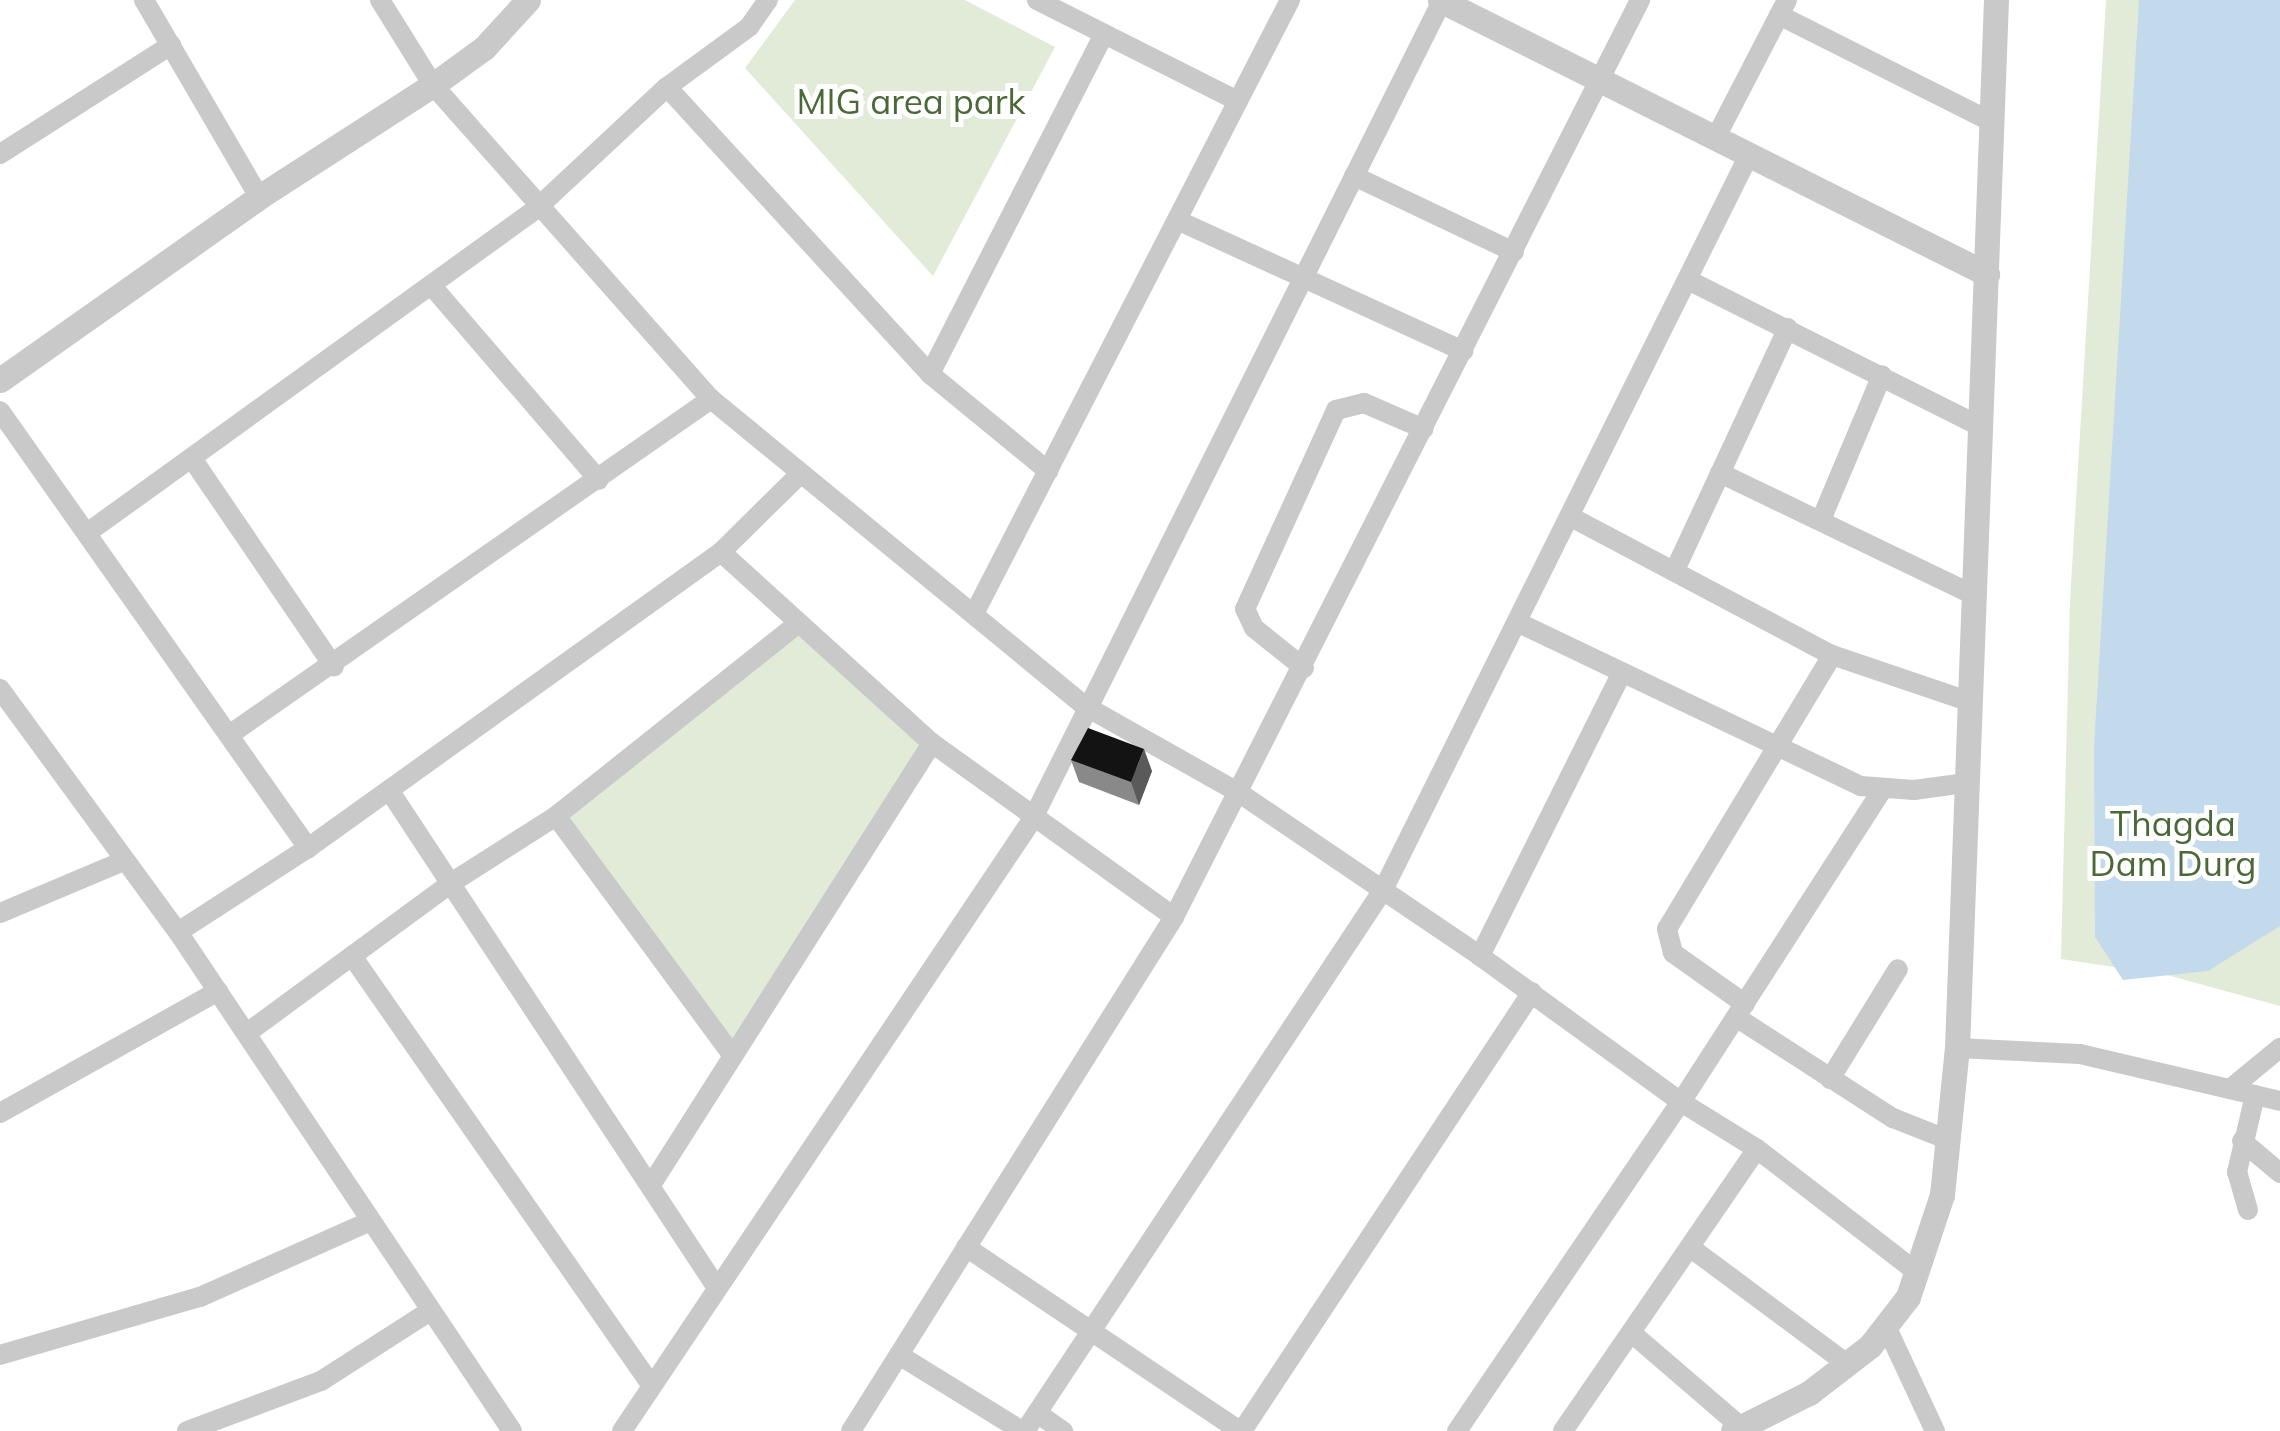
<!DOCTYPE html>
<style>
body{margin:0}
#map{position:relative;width:2280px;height:1431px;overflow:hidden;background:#fff;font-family:Mulish,sans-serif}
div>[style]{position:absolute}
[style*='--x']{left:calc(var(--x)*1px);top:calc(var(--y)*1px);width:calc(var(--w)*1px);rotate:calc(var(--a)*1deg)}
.green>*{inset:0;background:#e1ebd8}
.water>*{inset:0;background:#c3d9ec}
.minor>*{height:20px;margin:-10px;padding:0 10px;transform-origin:10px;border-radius:10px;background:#c9c9c9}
.tertiary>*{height:25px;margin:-12.5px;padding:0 12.5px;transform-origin:12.5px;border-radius:12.5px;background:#c9c9c9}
.wall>*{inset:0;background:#898989}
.shaded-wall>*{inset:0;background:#5a5a5a}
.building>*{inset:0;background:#131313}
span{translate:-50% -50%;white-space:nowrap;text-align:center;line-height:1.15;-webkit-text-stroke:10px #fff;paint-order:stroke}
.park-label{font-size:35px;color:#4b6838}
</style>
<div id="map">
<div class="green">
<i style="clip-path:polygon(795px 0,965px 0,1055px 47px,933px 276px,745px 68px)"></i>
<i style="clip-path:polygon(2106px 0,2280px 0,2280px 1006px,2167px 975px,2061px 959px,2070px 601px)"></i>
<i style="clip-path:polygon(799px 623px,932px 743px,733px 1056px,556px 816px)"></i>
</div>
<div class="water">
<i style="clip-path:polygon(2139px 0,2280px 0,2280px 926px,2208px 971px,2123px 980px,2095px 937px,2094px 747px)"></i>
</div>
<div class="minor">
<i style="--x:144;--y:0;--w:228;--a:59.7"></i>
<i style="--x:380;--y:0;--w:100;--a:58.1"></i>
<i style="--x:433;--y:85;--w:419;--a:48.5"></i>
<i style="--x:711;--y:399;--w:484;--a:39.4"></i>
<i style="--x:1085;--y:706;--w:179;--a:29.4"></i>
<i style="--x:1241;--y:794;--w:289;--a:34.1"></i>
<i style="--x:1480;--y:956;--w:248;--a:36"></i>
<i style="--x:1681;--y:1102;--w:89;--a:31.7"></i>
<i style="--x:1757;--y:1149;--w:203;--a:37.6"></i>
<i style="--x:1037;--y:0;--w:225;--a:26.7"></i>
<i style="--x:1779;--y:15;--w:238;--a:26.7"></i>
<i style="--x:667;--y:87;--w:389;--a:47.5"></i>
<i style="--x:930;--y:374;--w:153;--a:39.4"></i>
<i style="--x:1716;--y:137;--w:154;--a:-62.6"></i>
<i style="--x:0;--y:154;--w:203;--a:-32.5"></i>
<i style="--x:1354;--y:176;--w:177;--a:25.4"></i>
<i style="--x:1177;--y:220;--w:315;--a:24.6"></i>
<i style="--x:1688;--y:280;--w:326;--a:26.6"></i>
<i style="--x:431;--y:285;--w:257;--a:49.3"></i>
<i style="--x:930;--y:374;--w:382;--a:-62.9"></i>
<i style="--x:0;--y:411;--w:535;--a:54.82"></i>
<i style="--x:193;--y:460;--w:250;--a:55.7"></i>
<i style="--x:1720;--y:473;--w:281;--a:25.7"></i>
<i style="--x:1571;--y:517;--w:295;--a:27.9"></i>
<i style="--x:1832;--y:655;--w:144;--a:18.7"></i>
<i style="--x:1821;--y:520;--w:157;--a:-67.2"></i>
<i style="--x:87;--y:533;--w:554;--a:-35.81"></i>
<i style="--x:536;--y:209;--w:179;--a:-43"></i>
<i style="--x:667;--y:87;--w:102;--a:-36.2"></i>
<i style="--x:749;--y:27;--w:33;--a:-55"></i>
<i style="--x:721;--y:552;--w:112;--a:-44.6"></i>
<i style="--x:1675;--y:570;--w:267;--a:-65"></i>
<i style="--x:974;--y:614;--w:691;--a:-62.77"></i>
<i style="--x:1519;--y:623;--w:379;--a:25.5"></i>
<i style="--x:1861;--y:786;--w:53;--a:4.3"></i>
<i style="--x:1914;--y:790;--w:51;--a:-7.8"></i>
<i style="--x:1304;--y:668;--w:64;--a:-141.3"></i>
<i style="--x:1254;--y:628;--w:21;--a:-115"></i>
<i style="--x:1245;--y:609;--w:219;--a:-65.4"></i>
<i style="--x:1336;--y:410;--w:29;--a:-14"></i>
<i style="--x:1364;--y:403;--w:65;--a:23.4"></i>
<i style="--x:0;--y:689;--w:301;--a:53.8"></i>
<i style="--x:178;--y:932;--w:600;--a:56.2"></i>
<i style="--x:232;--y:733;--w:584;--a:-34.89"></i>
<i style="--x:389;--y:790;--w:596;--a:56.63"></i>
<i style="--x:556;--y:816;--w:298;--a:53.6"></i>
<i style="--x:0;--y:913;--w:134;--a:-22.8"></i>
<i style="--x:178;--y:932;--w:155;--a:-32.9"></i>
<i style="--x:308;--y:848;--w:508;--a:-35.63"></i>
<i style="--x:721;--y:552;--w:285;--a:42.2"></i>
<i style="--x:932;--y:743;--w:298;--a:35.7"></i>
<i style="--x:352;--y:956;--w:524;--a:55.1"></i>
<i style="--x:1480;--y:956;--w:317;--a:-63.4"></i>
<i style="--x:1745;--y:1004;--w:88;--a:-144.7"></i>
<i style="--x:1673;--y:953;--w:25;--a:-104"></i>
<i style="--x:1667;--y:929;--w:320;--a:-58.9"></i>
<i style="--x:1736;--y:1017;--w:187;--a:32.8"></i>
<i style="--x:1893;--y:1118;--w:57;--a:21.6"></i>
<i style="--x:247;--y:1033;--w:253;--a:-36.3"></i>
<i style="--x:451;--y:883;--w:125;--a:-32.5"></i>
<i style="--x:556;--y:816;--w:310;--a:-38.5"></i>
<i style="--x:1957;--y:1048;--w:123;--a:2.8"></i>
<i style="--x:2080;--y:1054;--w:205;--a:13.2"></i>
<i style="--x:1830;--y:1079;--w:129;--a:-58.3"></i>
<i style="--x:2230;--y:1089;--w:65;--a:-39.4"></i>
<i style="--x:0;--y:1113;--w:250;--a:-29.2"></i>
<i style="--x:2242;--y:1141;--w:50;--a:40.1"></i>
<i style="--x:651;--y:1185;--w:524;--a:-57.55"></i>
<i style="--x:2248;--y:1210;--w:40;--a:-106"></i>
<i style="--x:2237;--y:1172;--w:79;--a:-76.8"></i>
<i style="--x:966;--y:1247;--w:330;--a:33.9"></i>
<i style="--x:1691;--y:1248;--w:194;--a:36.6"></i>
<i style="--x:1886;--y:1326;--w:116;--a:65"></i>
<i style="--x:1634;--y:1335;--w:141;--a:40.7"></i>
<i style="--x:0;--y:1355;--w:208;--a:-16.2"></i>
<i style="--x:200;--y:1297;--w:187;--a:-24"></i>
<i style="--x:899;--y:1355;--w:145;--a:31.7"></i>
<i style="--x:1037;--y:1413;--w:32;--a:35"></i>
<i style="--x:187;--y:1431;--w:143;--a:-20.5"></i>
<i style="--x:321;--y:1381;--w:130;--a:-32.7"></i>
<i style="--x:622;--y:1431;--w:736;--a:-56.14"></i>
<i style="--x:1032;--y:820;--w:916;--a:-63.41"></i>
<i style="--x:851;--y:1431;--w:607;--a:-57.85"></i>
<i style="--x:1174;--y:917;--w:1029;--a:-63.06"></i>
<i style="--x:1025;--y:1431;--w:649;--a:-56.51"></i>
<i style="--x:1383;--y:890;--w:823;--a:-63.53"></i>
<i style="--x:1242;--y:1431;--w:526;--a:-56.55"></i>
<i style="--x:1457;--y:1431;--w:398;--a:-55.8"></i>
<i style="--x:1681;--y:1102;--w:371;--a:-57.2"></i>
<i style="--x:1563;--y:1431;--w:342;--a:-55.5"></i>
</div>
<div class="tertiary">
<i style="--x:1440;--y:0;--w:612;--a:26.61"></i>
<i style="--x:0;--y:380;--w:317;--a:-35.2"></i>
<i style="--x:259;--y:197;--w:207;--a:-32.8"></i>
<i style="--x:433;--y:85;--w:63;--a:-36"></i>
<i style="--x:484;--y:48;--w:65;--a:-47.5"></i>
<i style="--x:1733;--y:1431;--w:85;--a:-26.6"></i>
<i style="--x:1809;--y:1393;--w:77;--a:-37.6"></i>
<i style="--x:1870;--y:1346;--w:62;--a:-52.2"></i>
<i style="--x:1908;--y:1297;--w:108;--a:-71.6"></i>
<i style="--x:1942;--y:1195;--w:148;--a:-84.2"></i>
<i style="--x:1957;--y:1048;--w:1049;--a:-87.87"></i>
</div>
<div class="wall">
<i style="clip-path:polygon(1071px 760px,1152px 771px,1139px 805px,1079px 782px)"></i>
</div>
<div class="shaded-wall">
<i style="clip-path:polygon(1144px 749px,1152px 771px,1139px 805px,1131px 782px)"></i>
</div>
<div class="building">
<i style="clip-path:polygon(1088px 728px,1144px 749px,1131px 782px,1071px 760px)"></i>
</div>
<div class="park-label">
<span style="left:911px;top:101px">MIG area park</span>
<span style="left:2173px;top:843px">Thagda<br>Dam Durg</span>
</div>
</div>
